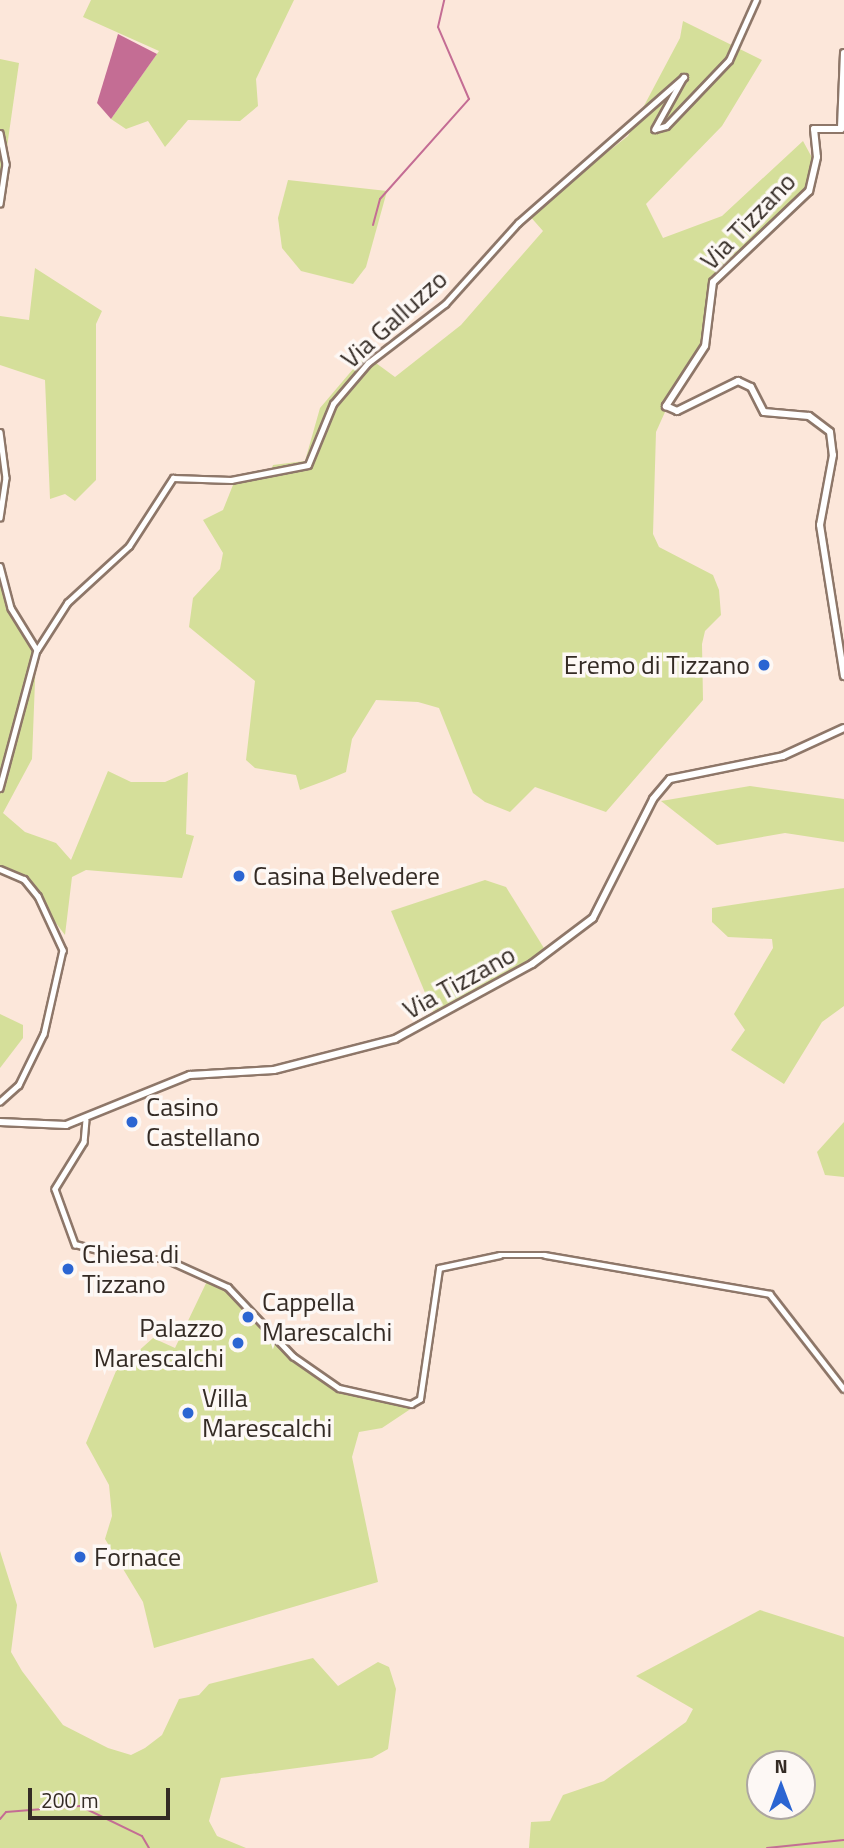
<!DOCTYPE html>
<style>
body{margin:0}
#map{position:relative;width:844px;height:1848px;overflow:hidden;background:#fce7da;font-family:"Titillium Web",sans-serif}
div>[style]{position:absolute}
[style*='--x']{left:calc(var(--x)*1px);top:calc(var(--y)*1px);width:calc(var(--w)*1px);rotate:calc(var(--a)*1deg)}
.green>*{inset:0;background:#d5df9a}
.water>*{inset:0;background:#c46d94}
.stream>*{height:2px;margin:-1px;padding:0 1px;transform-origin:1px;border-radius:1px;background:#c46d94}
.roads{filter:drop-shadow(2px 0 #8e7769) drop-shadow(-2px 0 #8e7769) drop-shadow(0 2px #8e7769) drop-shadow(0 -2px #8e7769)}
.street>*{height:4.5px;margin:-2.25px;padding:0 2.25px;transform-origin:2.25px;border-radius:2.25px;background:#fff}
.secondary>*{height:6px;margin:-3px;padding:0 3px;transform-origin:3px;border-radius:3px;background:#fff}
.dots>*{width:19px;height:19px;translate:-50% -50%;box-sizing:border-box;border:4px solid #fdf8f5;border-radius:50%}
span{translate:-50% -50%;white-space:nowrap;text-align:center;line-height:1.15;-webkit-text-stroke:7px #fdf8f5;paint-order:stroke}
.street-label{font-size:26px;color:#342b25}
.poi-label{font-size:26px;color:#342b25}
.right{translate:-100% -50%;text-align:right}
.left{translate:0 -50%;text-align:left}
.north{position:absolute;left:746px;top:1750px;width:70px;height:70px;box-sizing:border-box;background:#fdf8f5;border:2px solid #ada6a2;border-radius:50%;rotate:0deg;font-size:19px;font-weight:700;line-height:28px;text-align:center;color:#342b25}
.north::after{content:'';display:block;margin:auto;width:24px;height:32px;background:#2b65d2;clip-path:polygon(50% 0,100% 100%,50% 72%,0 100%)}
.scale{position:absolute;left:28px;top:1788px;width:142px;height:32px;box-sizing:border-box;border:4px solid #342b25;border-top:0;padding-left:9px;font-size:21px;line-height:24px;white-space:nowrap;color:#342b25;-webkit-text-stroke:5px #fdf8f5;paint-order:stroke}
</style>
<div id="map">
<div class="green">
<i style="clip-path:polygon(91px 0,294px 0,256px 79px,258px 106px,240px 121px,188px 120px,165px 147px,148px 121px,126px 129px,111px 119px,159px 51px,83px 17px)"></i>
<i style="clip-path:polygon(683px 21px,762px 60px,722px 126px,646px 204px,663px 238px,722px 216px,803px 141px,816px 165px,808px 191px,711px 284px,702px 357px,674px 392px,656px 432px,653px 534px,659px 547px,713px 575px,719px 590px,721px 615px,705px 631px,702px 644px,703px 700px,606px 812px,535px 787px,510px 812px,485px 802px,473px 793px,439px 708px,418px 702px,376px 700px,352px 739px,346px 772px,327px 780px,300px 790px,296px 775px,255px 768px,246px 760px,255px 681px,189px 627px,193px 598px,220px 569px,223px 553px,203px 520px,223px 510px,235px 480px,269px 476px,273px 465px,305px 461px,320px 408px,365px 355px,395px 377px,461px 325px,543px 231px,528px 214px,628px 136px,680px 38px)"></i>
<i style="clip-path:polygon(0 59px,19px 63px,0 196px)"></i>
<i style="clip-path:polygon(288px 180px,387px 191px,366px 267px,353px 284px,301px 271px,282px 248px,278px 218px)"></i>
<i style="clip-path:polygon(35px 268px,102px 311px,96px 324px,96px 480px,75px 501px,65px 494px,50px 499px,45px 380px,0 365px,0 316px,29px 320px)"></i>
<i style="clip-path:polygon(0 573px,12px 615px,36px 655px,32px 759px,3px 813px,25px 832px,56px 843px,71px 860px,108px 771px,131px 782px,165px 782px,188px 772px,186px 834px,194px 836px,182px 878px,86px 870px,72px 877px,65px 935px,21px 877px,0 872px)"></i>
<i style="clip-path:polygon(750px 786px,844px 799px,844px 842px,785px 833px,717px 845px,661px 801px)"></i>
<i style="clip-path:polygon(485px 880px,506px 887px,547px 953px,436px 1019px,391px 911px)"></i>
<i style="clip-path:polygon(844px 888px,844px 1006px,822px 1022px,784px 1084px,731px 1050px,745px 1030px,734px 1014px,773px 948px,772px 939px,728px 937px,712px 922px,712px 908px)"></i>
<i style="clip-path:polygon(0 1014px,23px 1025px,23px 1038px,0 1068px)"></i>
<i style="clip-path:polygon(844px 1122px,844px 1177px,825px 1175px,817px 1152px)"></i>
<i style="clip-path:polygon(209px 1277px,248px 1306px,324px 1383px,415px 1406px,382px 1428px,359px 1432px,352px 1457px,378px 1582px,154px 1648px,143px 1602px,105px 1539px,112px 1516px,109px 1485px,86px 1443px,116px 1371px,153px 1338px,175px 1348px)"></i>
<i style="clip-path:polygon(0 1551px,17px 1605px,11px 1652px,22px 1671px,63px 1725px,108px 1748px,131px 1755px,145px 1748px,162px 1735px,179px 1699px,199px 1695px,209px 1684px,313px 1658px,338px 1686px,378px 1662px,389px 1667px,396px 1689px,388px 1749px,372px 1758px,221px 1778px,209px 1821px,217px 1836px,246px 1848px,0 1848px)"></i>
<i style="clip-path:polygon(evenodd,760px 1610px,844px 1637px,844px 1848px,529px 1848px,531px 1822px,550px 1821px,563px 1795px,604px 1781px,686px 1722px,693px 1709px,636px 1676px,760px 1610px,760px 1764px,802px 1764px,802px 1806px,760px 1806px,760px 1764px)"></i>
</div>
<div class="water">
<i style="clip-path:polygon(118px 34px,157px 54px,111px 119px,97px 103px)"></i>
</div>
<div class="stream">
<i style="--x:373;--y:225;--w:27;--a:-75"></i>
<i style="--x:380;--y:199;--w:134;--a:-48.3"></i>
<i style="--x:469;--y:99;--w:78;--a:-113.3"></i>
<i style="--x:438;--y:27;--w:28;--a:-77"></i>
<i style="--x:0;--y:1819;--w:9;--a:-49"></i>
<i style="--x:6;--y:1812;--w:74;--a:-4.6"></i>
<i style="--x:80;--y:1806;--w:69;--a:25.8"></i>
<i style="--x:142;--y:1836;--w:14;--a:60"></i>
<i style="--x:767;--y:1848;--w:77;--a:-5.9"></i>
</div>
<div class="roads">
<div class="street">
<i style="--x:0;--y:133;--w:32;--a:79"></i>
<i style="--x:6;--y:164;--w:40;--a:98.5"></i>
<i style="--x:0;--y:432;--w:46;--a:82.6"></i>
<i style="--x:6;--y:478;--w:40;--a:98.5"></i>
<i style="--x:0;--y:566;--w:43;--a:75.3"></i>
<i style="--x:11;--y:608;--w:49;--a:58.2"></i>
<i style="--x:37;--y:650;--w:143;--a:105"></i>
<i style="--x:37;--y:650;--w:56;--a:-57.4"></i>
<i style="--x:67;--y:603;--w:84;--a:-42.6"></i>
<i style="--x:129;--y:546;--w:81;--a:-57.1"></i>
<i style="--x:173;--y:478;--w:58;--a:2"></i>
<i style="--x:231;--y:480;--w:78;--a:-11"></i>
<i style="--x:308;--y:465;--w:66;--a:-67.7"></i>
<i style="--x:333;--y:404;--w:54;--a:-49.5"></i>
<i style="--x:368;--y:363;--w:97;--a:-37.5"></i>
<i style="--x:445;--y:304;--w:109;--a:-48"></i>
<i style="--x:518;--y:223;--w:221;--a:-41.3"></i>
<i style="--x:684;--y:77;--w:60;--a:119.1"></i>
<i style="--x:655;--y:129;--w:11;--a:-15"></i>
<i style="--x:666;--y:126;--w:91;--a:-46.3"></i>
<i style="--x:729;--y:60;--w:66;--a:-65.8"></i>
<i style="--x:0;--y:869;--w:26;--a:23"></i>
<i style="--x:24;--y:879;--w:22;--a:51"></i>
<i style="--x:38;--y:896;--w:60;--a:65.2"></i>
<i style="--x:63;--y:950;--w:86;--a:102.7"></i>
<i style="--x:44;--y:1034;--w:57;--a:116.1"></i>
<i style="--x:19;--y:1085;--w:25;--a:138"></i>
<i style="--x:86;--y:1120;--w:22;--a:95"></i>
<i style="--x:84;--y:1142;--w:55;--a:121.7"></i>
<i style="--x:55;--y:1189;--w:59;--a:70"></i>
<i style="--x:75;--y:1244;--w:60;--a:14.5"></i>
<i style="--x:133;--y:1259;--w:33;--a:0"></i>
<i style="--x:166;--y:1259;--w:68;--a:24.3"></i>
<i style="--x:228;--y:1287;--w:95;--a:46.7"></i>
<i style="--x:293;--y:1356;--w:56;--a:34.8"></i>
<i style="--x:339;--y:1388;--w:74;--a:12.5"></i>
<i style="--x:411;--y:1404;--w:10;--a:-29"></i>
<i style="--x:420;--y:1399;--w:132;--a:-81.7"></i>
<i style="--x:439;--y:1268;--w:62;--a:-12"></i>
<i style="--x:500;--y:1255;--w:45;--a:0"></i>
<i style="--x:545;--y:1255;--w:228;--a:9.8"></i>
<i style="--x:770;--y:1294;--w:120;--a:52.1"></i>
</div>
<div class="secondary">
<i style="--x:844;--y:53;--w:76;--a:92.3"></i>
<i style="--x:841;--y:129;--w:27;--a:180"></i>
<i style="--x:814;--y:129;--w:28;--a:84"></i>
<i style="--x:817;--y:157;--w:35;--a:103"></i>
<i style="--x:809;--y:191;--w:132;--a:136.5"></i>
<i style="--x:713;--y:282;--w:64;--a:97.1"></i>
<i style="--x:705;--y:346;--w:72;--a:123"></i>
<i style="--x:666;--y:406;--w:12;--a:24"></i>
<i style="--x:677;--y:411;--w:68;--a:-26.2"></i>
<i style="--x:738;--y:381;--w:14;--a:25"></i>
<i style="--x:751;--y:387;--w:28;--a:63"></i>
<i style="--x:764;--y:412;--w:45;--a:5.1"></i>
<i style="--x:809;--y:416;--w:26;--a:37"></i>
<i style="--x:830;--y:432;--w:23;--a:83"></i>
<i style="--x:833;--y:455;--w:71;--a:100.5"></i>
<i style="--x:820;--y:525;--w:153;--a:81"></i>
<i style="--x:0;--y:1122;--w:66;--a:2.6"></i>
<i style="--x:66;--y:1125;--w:134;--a:-22"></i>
<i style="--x:190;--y:1075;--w:84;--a:-3.4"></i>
<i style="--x:274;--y:1070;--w:125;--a:-14.4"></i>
<i style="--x:395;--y:1039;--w:156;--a:-28.7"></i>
<i style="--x:532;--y:964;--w:76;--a:-37"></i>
<i style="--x:593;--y:918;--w:133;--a:-63.2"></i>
<i style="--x:653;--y:799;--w:26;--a:-50"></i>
<i style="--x:670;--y:779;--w:115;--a:-11.5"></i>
<i style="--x:783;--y:756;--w:67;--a:-24.7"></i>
</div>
</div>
<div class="dots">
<i style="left:764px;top:665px;background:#2b65d2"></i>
<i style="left:239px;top:876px;background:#2b65d2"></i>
<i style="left:132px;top:1122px;background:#2b65d2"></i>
<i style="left:68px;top:1269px;background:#2b65d2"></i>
<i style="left:248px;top:1317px;background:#2b65d2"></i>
<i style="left:238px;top:1343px;background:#2b65d2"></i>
<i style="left:188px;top:1413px;background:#2b65d2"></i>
<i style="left:80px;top:1557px;background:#2b65d2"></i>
</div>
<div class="street-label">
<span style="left:748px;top:221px;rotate:-46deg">Via Tizzano</span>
<span style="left:394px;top:319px;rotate:-42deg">Via Galluzzo</span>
<span style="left:459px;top:982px;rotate:-29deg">Via Tizzano</span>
</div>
<div class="poi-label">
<span class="right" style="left:750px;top:665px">Eremo di Tizzano</span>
<span class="left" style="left:253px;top:876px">Casina Belvedere</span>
<span class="left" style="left:146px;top:1122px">Casino<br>Castellano</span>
<span class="left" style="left:82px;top:1269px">Chiesa di<br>Tizzano</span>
<span class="left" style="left:262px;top:1317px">Cappella<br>Marescalchi</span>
<span class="right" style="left:224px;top:1343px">Palazzo<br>Marescalchi</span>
<span class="left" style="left:202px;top:1413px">Villa<br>Marescalchi</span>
<span class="left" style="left:94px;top:1557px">Fornace</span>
</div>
<div class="north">N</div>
<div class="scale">200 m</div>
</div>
